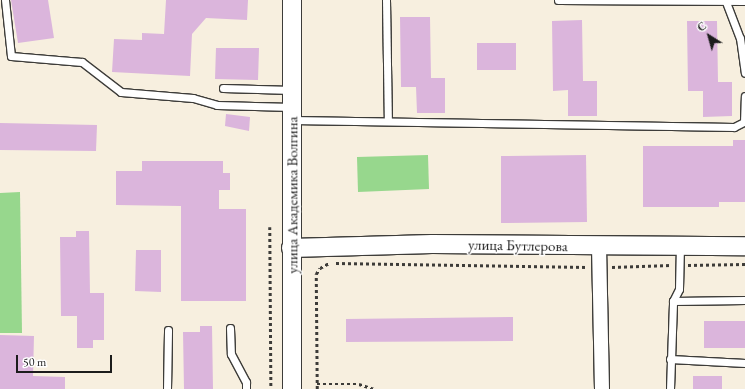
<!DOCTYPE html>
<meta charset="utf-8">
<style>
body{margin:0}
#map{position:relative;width:745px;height:389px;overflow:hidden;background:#f7efdf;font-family:"EB Garamond",serif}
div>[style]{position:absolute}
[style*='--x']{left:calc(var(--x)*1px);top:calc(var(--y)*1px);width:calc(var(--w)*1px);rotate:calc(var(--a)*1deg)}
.green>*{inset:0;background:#97d78d}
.building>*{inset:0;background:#dbb5dc}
.path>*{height:2.5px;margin-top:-1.25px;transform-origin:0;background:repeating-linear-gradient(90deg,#3d3c39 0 3px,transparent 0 6px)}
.roads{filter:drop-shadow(1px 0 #3d3c39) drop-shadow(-1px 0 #3d3c39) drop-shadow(0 1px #3d3c39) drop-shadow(0 -1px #3d3c39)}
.service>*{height:7px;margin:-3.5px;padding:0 3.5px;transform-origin:3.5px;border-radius:3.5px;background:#fff}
.minor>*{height:14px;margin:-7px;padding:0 7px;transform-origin:7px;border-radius:7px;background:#fff}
.tertiary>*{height:18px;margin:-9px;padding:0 9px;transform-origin:9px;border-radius:9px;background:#fff}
span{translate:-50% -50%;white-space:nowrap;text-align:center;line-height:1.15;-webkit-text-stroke:3px #fff;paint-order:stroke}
.street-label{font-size:15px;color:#1c1c1c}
.north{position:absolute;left:689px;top:16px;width:40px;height:40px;-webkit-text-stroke:3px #fff;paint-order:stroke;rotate:323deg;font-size:11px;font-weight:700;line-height:16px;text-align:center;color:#1c1c1c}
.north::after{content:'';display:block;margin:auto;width:14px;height:18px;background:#1c1c1c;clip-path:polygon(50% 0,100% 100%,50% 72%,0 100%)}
.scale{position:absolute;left:16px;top:355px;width:96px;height:18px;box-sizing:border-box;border:2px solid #1c1c1c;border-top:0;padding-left:5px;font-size:12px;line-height:14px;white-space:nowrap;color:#1c1c1c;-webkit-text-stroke:3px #fff;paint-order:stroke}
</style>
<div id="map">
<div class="green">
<i style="clip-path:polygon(428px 155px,429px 189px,358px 192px,357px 157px)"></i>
<i style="clip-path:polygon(20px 192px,22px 333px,0 333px,0 193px)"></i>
</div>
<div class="building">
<i style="clip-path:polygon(11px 0,48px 0,54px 38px,18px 43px)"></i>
<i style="clip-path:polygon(166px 0,248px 0,247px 20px,206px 18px,192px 34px,190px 76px,112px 72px,114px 39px,142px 40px,142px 33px,164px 34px)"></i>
<i style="clip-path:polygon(400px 17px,430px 17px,431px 78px,445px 78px,445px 113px,417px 113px,416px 87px,401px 87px)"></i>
<i style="clip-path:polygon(582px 20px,583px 81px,597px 81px,597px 116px,568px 116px,568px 90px,553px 91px,552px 21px)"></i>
<i style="clip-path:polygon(687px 21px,717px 21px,718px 82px,732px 82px,732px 116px,703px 117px,703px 91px,688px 91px)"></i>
<i style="clip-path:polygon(477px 43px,516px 43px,516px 70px,477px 70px)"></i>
<i style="clip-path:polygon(216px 48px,259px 48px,258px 80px,215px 79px)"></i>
<i style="clip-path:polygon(226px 114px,250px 117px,249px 131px,225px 126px)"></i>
<i style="clip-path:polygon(0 123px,97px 125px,96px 151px,0 150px)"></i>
<i style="clip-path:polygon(733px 140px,745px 140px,745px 202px,719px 202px,719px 207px,643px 207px,643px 146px,733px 146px)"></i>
<i style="clip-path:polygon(586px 155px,587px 222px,501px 223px,501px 156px)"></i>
<i style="clip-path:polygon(142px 161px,223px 161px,223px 173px,230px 173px,230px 190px,219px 190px,219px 209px,246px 209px,246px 301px,181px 301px,181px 206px,116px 205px,116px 171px,142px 171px)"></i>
<i style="clip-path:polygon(76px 231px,89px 231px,90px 293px,104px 293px,104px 340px,93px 340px,93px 348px,77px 348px,77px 316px,61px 316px,60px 237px,76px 237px)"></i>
<i style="clip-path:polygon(136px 250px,161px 250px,161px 292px,135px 291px)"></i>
<i style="clip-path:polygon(513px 317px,513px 341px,346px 342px,346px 319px)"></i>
<i style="clip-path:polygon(704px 321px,745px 321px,745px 348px,704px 348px)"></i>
<i style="clip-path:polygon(200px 326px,212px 326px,213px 389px,184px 389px,183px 332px,200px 332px)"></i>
<i style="clip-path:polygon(0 335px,34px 336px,33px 376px,65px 377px,65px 389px,0 389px)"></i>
<i style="clip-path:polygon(693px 376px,722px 376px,722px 389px,693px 389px)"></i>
</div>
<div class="path">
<i style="--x:270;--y:227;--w:162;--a:89.6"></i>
<i style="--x:336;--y:263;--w:251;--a:0.9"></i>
<i style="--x:688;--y:265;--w:57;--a:-1"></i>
<i style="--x:612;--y:267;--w:59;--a:-1.9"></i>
<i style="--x:317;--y:384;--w:42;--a:0"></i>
<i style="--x:359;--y:384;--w:16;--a:18"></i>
<i style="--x:317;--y:389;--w:115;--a:-90.5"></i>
<i style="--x:316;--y:274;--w:7;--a:-56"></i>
<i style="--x:320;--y:268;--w:10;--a:-29"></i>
</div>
<div class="roads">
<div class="service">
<i style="--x:5;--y:0;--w:56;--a:83.9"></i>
<i style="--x:11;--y:56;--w:71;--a:4.8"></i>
<i style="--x:82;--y:62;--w:49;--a:37.6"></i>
<i style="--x:121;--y:92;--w:72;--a:4.8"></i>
<i style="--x:193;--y:98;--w:25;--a:16"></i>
<i style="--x:217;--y:105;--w:75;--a:1.5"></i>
<i style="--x:386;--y:0;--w:121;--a:89.1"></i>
<i style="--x:558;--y:0;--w:187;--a:0.3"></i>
<i style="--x:726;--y:2;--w:39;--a:69"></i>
<i style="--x:740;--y:38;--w:35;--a:82"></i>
<i style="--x:223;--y:88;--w:69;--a:1.7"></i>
<i style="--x:292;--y:120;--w:442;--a:0.9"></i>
<i style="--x:734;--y:127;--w:11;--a:-27"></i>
<i style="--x:744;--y:122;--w:26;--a:-88"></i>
<i style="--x:673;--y:301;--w:72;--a:-0.8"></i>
<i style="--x:230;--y:328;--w:26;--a:88"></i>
<i style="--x:231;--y:354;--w:32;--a:62"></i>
<i style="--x:246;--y:382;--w:7;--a:90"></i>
<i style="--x:670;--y:359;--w:75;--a:3.1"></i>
<i style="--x:167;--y:389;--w:59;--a:-89"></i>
<i style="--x:670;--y:389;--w:88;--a:-88"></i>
<i style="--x:673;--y:301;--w:13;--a:-63"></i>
<i style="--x:679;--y:289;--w:43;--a:-88.7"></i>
</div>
<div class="minor">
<i style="--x:599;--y:246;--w:143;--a:88.8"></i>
</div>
<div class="tertiary">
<i style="--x:291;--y:248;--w:141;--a:-1.6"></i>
<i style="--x:432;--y:244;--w:313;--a:0.4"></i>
<i style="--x:292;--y:389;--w:389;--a:-90"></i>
</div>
</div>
<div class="street-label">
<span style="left:292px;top:195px;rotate:-90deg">улица Академика Волгина</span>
<span style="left:518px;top:245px;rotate:1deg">улица Бутлерова</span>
</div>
<div class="north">С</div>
<div class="scale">50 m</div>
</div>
